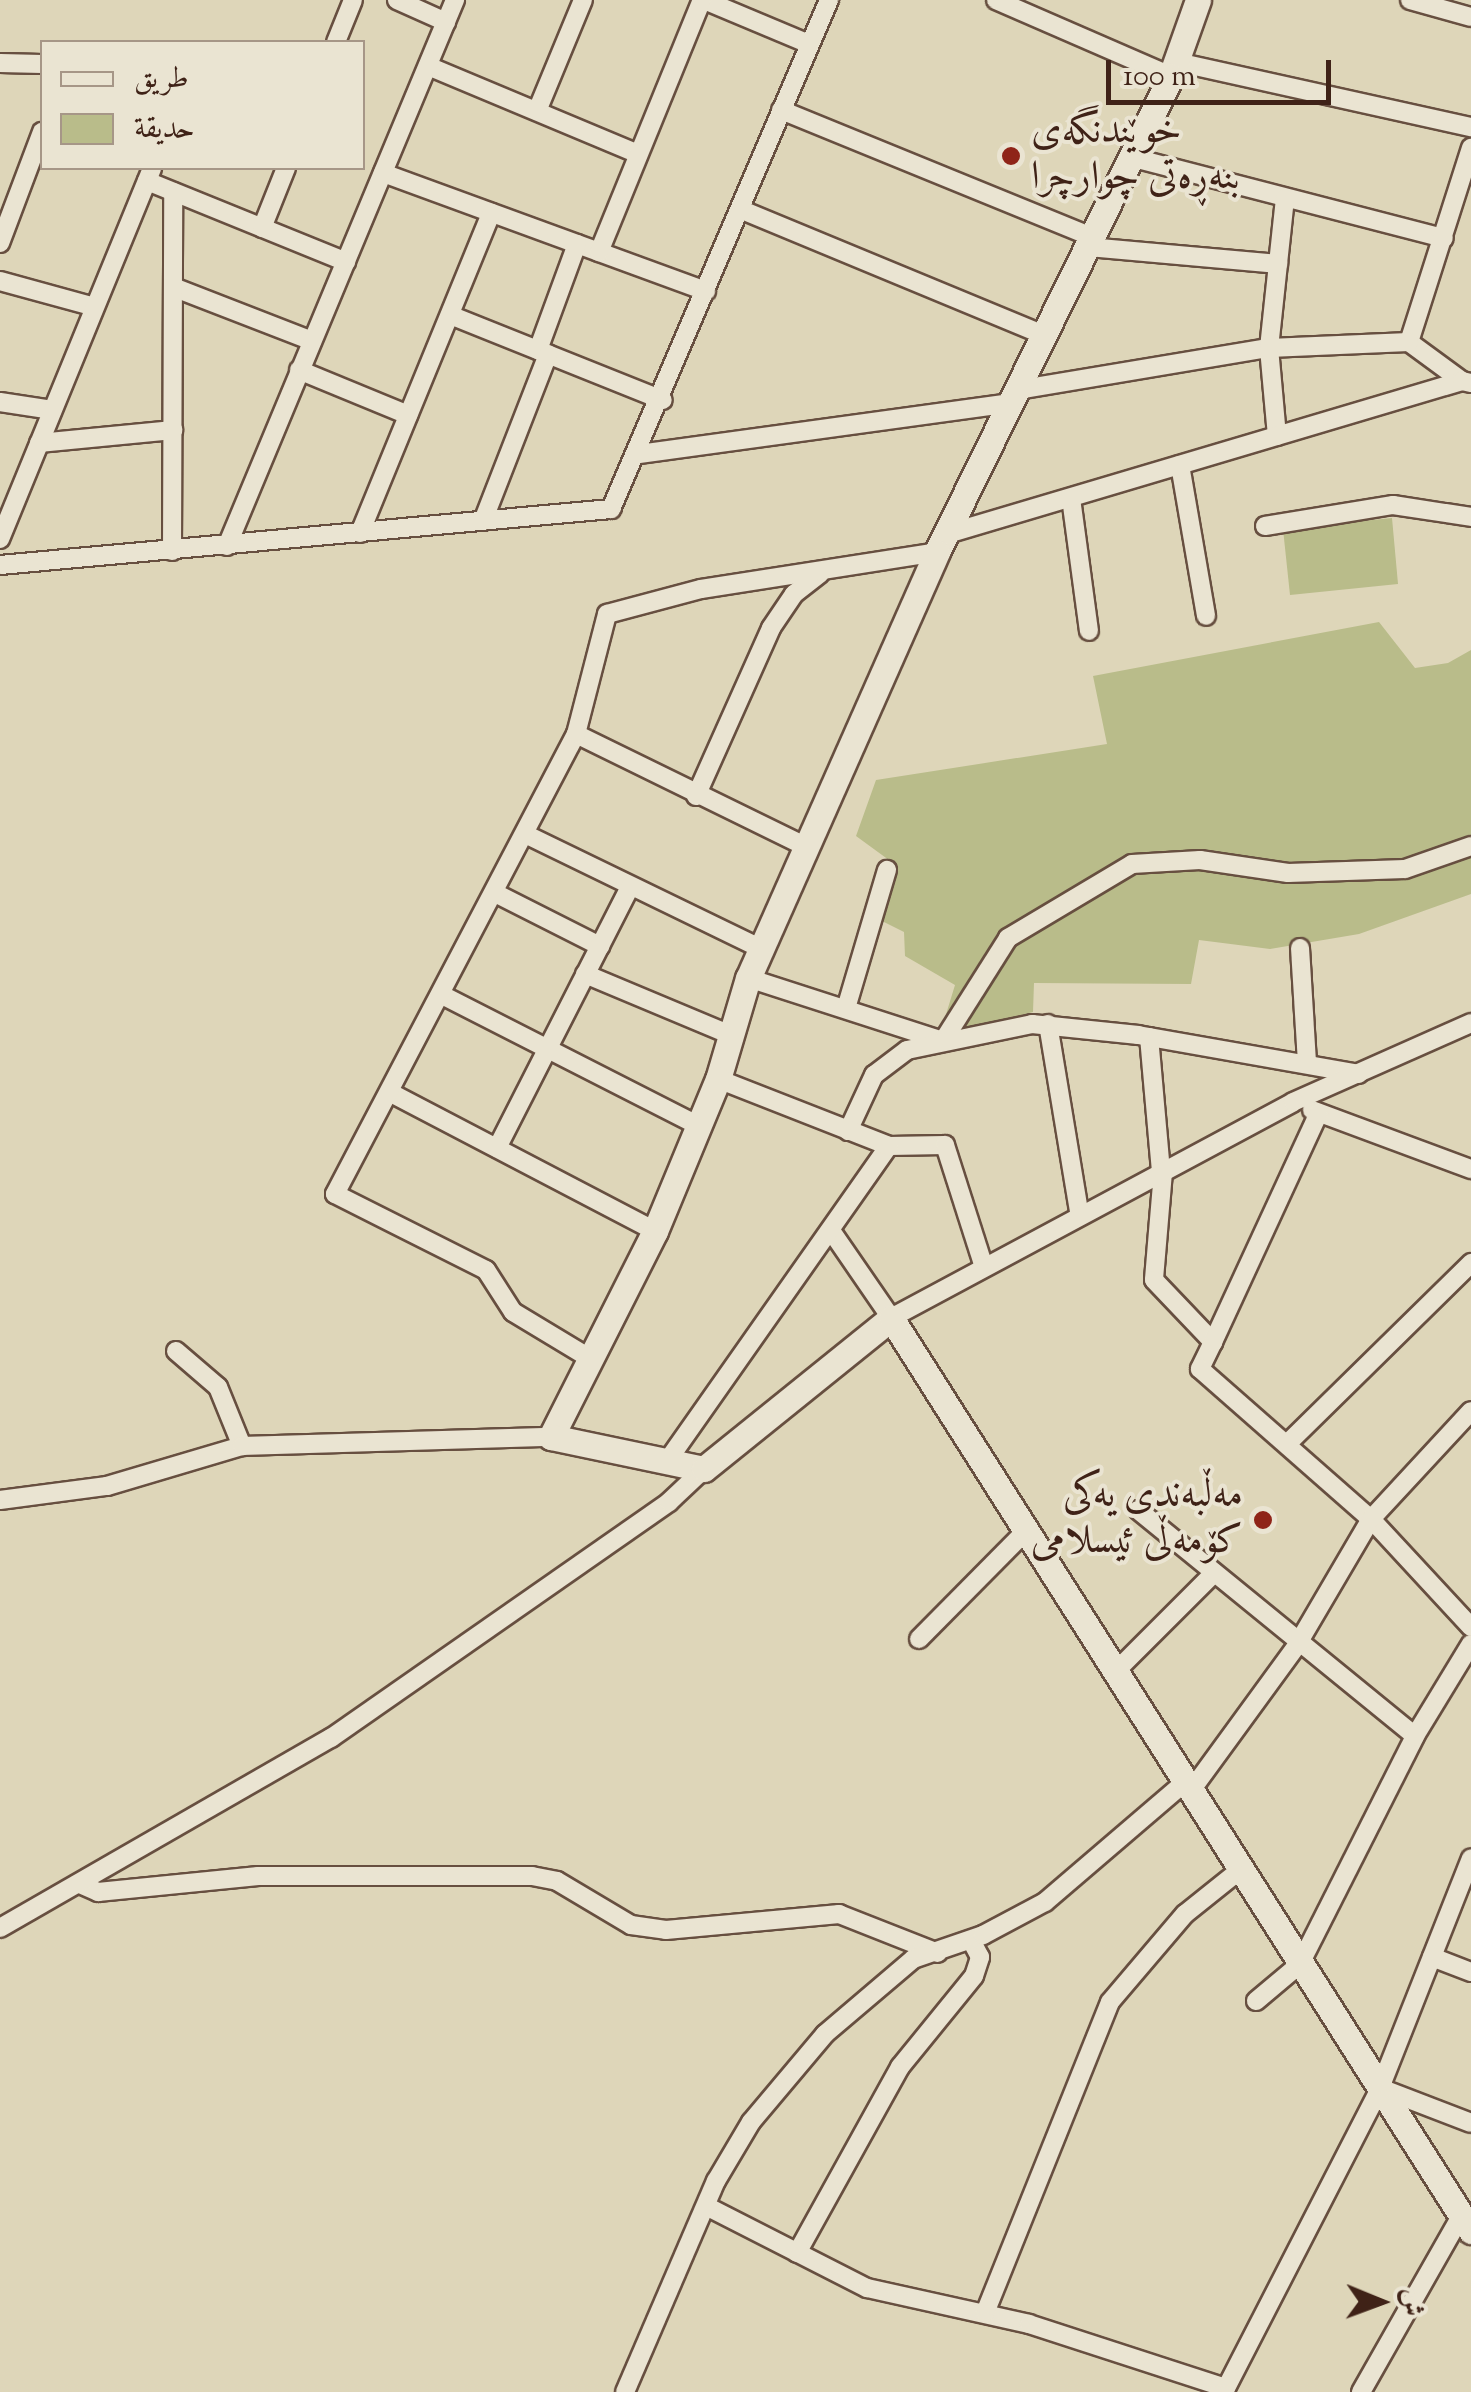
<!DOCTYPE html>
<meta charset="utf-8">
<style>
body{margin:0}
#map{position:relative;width:1471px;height:2392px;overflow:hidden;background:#ded6b9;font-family:"Sorts Mill Goudy",Amiri,serif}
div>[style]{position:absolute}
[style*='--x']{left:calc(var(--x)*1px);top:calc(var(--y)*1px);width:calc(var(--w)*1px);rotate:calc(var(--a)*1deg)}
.green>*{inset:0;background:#b9bc8a}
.roads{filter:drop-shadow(2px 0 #674f40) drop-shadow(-2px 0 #674f40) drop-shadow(0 2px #674f40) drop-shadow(0 -2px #674f40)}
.street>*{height:18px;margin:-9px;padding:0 9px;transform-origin:9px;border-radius:9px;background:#eae4d2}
.secondary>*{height:25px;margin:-12.5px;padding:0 12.5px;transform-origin:12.5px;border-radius:12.5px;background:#eae4d2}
.dots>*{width:28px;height:28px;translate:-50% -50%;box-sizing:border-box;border:5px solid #eae4d2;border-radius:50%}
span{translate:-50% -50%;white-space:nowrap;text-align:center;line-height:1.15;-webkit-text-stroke:8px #eae4d2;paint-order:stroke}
.poi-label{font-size:40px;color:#3f2217}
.left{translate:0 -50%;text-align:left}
.right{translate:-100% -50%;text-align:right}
.legend{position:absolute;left:40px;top:40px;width:325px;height:130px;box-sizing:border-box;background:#eae4d2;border:2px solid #a69687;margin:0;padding:12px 18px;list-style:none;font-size:30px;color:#3f2217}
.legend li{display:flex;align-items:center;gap:20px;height:50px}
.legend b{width:50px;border:2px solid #a69687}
.north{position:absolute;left:1331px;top:2252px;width:100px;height:100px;-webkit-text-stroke:8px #eae4d2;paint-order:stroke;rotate:91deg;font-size:28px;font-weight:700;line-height:40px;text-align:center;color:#3f2217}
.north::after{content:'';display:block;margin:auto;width:35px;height:45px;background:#3f2217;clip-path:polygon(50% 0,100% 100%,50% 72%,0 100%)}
.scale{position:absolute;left:1106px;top:60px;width:225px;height:45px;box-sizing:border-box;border:5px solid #3f2217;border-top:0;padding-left:12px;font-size:30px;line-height:35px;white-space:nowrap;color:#3f2217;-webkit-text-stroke:8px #eae4d2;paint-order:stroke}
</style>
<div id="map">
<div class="green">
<i style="clip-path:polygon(1392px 518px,1398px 584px,1290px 595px,1283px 529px)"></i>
<i style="clip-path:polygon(1379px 622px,1415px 668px,1448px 663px,1471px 650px,1471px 894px,1359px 934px,1270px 949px,1199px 940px,1191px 984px,1034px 983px,1033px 1012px,965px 1030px,944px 1021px,955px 985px,905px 956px,904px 932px,882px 921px,893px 863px,856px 836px,876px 780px,1107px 744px,1093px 676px)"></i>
</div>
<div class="roads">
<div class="street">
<i style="--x:397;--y:0;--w:54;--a:24.2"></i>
<i style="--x:704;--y:0;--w:114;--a:22.7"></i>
<i style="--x:996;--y:0;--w:191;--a:23.5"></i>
<i style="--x:1410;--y:0;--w:63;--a:15.6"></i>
<i style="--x:336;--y:42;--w:45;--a:-68"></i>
<i style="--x:1177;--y:62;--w:301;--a:12.5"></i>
<i style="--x:0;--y:63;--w:42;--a:1.4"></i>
<i style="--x:428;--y:66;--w:228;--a:22.7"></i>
<i style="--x:781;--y:110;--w:338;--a:22.2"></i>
<i style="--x:537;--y:111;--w:120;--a:-67.5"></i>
<i style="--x:1130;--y:157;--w:324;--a:14.5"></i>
<i style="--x:383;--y:173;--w:344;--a:20.1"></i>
<i style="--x:147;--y:181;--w:215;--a:22.1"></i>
<i style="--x:742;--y:210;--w:329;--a:22.5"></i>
<i style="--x:262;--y:228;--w:65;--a:-68.2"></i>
<i style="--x:0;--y:243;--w:119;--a:-69.3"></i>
<i style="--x:1089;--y:247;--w:190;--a:5.1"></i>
<i style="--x:599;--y:252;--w:272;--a:-67.8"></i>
<i style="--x:0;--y:281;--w:98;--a:15.3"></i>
<i style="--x:173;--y:287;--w:149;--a:21.2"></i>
<i style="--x:450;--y:315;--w:229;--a:21.8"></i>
<i style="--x:538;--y:350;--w:113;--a:-69.8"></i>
<i style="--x:299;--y:370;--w:118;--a:22.4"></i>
<i style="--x:1462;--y:381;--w:66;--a:-143.7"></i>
<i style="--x:1409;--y:342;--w:204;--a:-72.3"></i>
<i style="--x:1017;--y:390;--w:255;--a:-9.5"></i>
<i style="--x:1269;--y:348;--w:140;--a:-2.5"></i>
<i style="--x:0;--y:402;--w:53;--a:8.7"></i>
<i style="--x:1277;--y:436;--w:88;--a:-95.2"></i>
<i style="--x:1269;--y:348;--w:150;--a:-83.9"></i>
<i style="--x:39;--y:443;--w:135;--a:-5.5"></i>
<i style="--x:639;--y:454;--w:374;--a:-7.8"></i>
<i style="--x:1180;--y:465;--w:153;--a:80.2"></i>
<i style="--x:1071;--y:498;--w:134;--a:82.3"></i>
<i style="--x:483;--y:521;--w:179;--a:-68.7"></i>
<i style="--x:1265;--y:526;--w:130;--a:-9.3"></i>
<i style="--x:1393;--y:505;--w:79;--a:8.7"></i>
<i style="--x:360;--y:533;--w:346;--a:-67.7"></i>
<i style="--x:947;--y:534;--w:537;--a:-16.55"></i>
<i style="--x:1462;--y:381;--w:9;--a:13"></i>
<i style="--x:0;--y:539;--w:401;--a:-67.7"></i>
<i style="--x:227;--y:546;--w:592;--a:-67.34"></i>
<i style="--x:172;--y:551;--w:359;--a:-89.8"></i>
<i style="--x:0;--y:565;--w:614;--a:-5.24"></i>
<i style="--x:611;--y:509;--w:554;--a:-66.81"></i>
<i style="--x:576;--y:734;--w:259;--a:26.1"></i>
<i style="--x:696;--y:796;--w:184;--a:-65.9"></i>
<i style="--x:771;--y:628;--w:41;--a:-55.9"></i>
<i style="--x:794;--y:594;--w:33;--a:-38"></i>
<i style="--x:525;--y:834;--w:263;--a:25.9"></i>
<i style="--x:495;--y:893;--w:118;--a:26.8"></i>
<i style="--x:1300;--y:948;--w:115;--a:86.5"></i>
<i style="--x:585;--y:974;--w:158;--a:22.7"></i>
<i style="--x:748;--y:978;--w:205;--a:17.9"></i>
<i style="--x:943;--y:1041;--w:122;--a:-57.7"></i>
<i style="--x:1008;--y:938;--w:144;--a:-30.8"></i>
<i style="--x:1132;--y:864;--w:68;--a:-3.4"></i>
<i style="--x:1200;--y:860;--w:89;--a:8.4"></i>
<i style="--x:1288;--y:873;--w:117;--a:-2"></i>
<i style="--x:1405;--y:869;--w:70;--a:-19.2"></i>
<i style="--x:442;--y:995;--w:288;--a:27"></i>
<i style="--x:847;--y:1005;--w:141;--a:-73.5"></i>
<i style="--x:1048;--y:1024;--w:191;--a:80.6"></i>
<i style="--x:1149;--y:1037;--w:136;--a:84.9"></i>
<i style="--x:391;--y:1093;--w:298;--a:27.6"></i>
<i style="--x:1312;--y:1110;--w:170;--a:20.4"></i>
<i style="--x:848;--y:1131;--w:62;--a:-65.1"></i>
<i style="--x:874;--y:1075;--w:41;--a:-37.1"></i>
<i style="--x:907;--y:1050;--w:128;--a:-11.7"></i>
<i style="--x:1032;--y:1024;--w:107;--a:5.9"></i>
<i style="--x:1138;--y:1035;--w:224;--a:10"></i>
<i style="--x:889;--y:1146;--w:56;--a:-1"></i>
<i style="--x:945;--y:1145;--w:128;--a:72.3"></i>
<i style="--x:497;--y:1148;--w:293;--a:-63"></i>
<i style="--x:1163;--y:1172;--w:108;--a:94.8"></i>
<i style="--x:1154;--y:1280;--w:86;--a:46.4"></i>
<i style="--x:1213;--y:1342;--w:30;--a:116"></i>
<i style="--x:1200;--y:1369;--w:227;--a:41.3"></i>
<i style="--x:1371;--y:1519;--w:147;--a:47.2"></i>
<i style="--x:832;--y:1232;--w:104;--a:55.5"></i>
<i style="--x:891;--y:1318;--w:456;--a:-28.2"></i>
<i style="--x:1293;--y:1102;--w:195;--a:-23.9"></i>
<i style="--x:1213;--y:1342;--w:252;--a:-65.2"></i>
<i style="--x:176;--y:1351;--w:55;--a:40.6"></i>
<i style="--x:218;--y:1387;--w:64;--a:67.9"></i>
<i style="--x:591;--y:1359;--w:91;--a:-148.9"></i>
<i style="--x:513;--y:1312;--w:50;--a:-122.7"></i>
<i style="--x:486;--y:1270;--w:169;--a:-153.3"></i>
<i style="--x:335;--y:1194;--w:519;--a:-62.35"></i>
<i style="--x:576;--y:734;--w:124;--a:-75.5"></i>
<i style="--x:607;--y:614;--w:97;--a:-14.9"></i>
<i style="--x:701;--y:589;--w:239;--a:-8.9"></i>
<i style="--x:1288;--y:1443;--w:257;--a:-44.5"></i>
<i style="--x:668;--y:1460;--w:384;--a:-54.9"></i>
<i style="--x:889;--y:1146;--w:184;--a:-158.6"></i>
<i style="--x:0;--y:1500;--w:108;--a:-7.5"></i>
<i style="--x:107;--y:1486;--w:141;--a:-16.5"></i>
<i style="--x:242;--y:1446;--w:309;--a:-1.7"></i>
<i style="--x:1138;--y:1510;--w:357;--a:39.2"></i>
<i style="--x:919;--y:1639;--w:149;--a:-45.3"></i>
<i style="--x:1114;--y:1673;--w:141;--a:-45"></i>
<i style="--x:1190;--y:1792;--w:182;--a:-53.9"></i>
<i style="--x:1297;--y:1645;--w:146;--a:-59.6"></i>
<i style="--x:1371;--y:1519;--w:147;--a:-47.2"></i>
<i style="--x:80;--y:1884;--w:20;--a:24"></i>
<i style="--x:98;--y:1892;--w:161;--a:-5.7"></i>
<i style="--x:258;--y:1876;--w:274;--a:0"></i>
<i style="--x:532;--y:1876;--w:25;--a:11"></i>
<i style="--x:557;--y:1881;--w:86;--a:30.7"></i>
<i style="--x:631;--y:1925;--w:35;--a:8"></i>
<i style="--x:666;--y:1930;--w:174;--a:-5.3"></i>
<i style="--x:839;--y:1914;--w:106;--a:21.5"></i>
<i style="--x:0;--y:1928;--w:382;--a:-29.9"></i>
<i style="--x:331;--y:1738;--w:412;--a:-34.9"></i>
<i style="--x:669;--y:1502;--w:48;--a:-43.3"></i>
<i style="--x:1432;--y:1957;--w:42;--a:21"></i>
<i style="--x:1256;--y:2001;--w:57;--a:-40.1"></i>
<i style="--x:1300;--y:1964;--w:255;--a:-63.2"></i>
<i style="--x:1415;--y:1736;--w:108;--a:-58.7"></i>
<i style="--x:1380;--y:2088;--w:97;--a:21"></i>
<i style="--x:706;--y:2206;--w:181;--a:27"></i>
<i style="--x:867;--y:2288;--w:166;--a:12.5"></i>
<i style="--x:1029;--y:2324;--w:207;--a:18"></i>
<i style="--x:797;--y:2253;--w:213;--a:-61"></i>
<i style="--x:900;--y:2067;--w:117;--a:-50.9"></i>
<i style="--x:974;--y:1976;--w:20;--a:-72"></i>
<i style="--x:980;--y:1957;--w:19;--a:-118"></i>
<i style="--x:985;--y:2313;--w:335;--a:-68.1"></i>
<i style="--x:1110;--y:2002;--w:116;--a:-49.6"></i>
<i style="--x:1185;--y:1914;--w:70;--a:-38.7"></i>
<i style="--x:625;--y:2392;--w:230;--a:-66.7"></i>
<i style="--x:716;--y:2181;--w:69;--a:-59.3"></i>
<i style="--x:751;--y:2122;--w:115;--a:-49.9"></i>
<i style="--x:825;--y:2034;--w:116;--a:-40.4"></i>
<i style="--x:913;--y:1959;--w:74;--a:-18.9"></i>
<i style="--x:983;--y:1935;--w:70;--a:-28"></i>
<i style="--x:1045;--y:1902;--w:183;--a:-40.6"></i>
<i style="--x:1224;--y:2392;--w:342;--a:-62.8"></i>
<i style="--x:1380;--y:2088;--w:247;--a:-68.4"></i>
<i style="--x:1361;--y:2392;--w:202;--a:-60.4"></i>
</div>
<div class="secondary">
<i style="--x:1198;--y:0;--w:81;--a:109.6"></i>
<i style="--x:1171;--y:76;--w:530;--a:116.18"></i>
<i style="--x:937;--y:552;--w:466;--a:113.9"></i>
<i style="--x:748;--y:978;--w:105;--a:106.5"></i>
<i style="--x:718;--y:1079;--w:165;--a:112.5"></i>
<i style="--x:655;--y:1231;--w:231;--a:116.8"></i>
<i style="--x:551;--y:1437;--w:156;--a:11.8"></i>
<i style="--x:704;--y:1469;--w:240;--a:-38.9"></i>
<i style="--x:891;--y:1318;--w:1082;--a:57.57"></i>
</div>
</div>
<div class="dots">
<i style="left:1011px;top:156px;background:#8f2418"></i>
<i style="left:1263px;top:1520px;background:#8f2418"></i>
</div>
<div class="poi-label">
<span class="left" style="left:1031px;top:156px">خوێندنگەی<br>بنەڕەتی چوارچرا</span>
<span class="right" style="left:1243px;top:1520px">مەڵبەندی یەکی<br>کۆمەڵی ئیسلامی</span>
</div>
<ul class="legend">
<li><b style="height:12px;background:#eae4d2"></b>طريق</li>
<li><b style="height:28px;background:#b9bc8a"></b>حديقة</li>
</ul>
<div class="north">ش</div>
<div class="scale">100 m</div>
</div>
